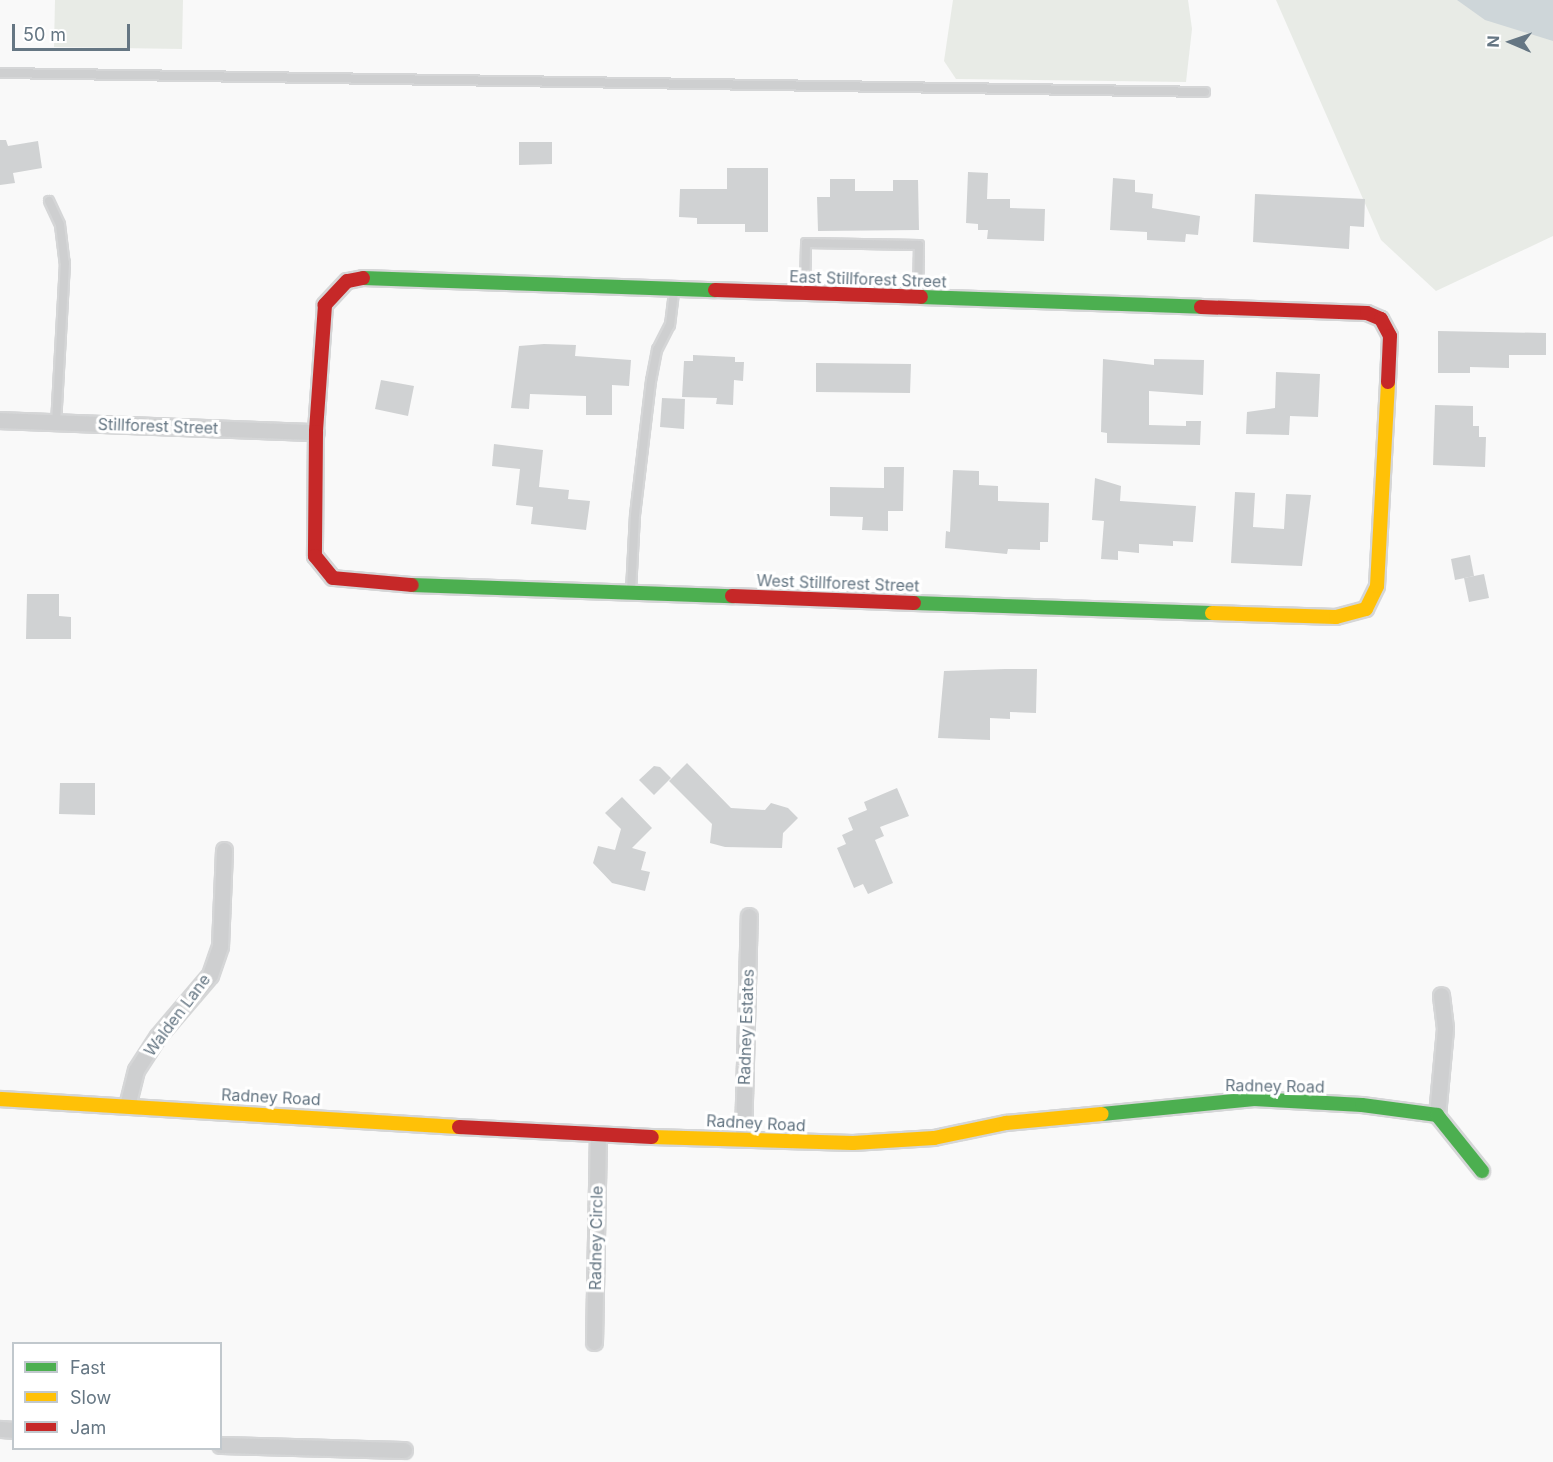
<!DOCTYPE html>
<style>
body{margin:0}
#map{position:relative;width:1553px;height:1462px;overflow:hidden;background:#f9f9f9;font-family:Inter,sans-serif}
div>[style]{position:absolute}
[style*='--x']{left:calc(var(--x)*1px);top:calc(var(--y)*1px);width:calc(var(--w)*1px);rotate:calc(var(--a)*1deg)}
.green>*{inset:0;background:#e8ebe6}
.water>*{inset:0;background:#ced6d9}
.building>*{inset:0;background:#d0d2d3}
.roads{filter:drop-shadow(2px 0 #d5d6d7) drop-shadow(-2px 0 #d5d6d7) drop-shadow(0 2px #d5d6d7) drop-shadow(0 -2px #d5d6d7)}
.lane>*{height:8px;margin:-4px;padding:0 4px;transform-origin:4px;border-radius:4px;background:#cecfd0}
.street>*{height:15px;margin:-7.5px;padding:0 7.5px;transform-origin:7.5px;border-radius:7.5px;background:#cecfd0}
.fast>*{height:14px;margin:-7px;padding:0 7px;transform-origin:7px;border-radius:7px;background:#4caf50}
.slow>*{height:14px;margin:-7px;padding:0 7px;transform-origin:7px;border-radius:7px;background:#ffc107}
.jam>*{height:14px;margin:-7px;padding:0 7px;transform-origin:7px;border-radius:7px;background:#c62828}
span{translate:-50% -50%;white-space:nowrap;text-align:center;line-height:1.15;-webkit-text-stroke:6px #fff;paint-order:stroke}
.street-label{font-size:16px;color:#657683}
.legend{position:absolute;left:12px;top:1342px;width:210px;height:108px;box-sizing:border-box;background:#fff;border:2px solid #c1c8cd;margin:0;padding:8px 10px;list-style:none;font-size:18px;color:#657683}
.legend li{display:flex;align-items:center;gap:12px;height:30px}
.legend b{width:30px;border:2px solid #c1c8cd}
.north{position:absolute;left:1481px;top:12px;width:60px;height:60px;-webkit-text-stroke:4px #fff;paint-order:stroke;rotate:272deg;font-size:16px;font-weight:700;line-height:24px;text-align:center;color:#657683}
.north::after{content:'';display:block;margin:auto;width:21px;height:27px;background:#657683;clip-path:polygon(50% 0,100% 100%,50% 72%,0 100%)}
.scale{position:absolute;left:12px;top:24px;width:118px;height:27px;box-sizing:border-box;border:3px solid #657683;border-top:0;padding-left:8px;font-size:18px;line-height:21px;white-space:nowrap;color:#657683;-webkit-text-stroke:4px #fff;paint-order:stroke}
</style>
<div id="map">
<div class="green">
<i style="clip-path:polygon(55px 0,183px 0,182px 49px,54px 47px)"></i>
<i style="clip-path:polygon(953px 0,1188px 0,1192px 29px,1186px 82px,956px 79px,944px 61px)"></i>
<i style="clip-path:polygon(1276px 0,1553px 0,1553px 236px,1436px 291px,1381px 240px)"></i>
</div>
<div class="water">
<i style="clip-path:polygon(1457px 0,1553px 0,1553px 41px,1485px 20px)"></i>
</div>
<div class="building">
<i style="clip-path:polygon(0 140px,6px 140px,8px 146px,38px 141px,42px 168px,13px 173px,15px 183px,0 185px)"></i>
<i style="clip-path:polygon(519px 142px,552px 142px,552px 164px,519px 165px)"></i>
<i style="clip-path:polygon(727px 168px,768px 168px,768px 232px,745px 232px,745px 224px,697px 224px,697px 218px,679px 217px,680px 189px,727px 189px)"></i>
<i style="clip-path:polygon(968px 172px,988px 173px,987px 199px,1010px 199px,1010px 208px,1045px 209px,1044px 241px,987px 239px,988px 230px,978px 230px,978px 224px,966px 223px)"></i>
<i style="clip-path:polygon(1113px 178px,1135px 180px,1135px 192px,1153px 194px,1152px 208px,1200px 216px,1198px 235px,1186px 234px,1185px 242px,1147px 240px,1147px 232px,1110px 230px)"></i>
<i style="clip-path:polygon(830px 179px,855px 179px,855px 191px,893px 191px,893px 180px,918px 180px,919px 230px,818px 231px,817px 197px,830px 197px)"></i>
<i style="clip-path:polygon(1255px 194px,1365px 199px,1364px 227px,1350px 226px,1349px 249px,1253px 242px)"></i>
<i style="clip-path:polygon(1438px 331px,1546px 333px,1546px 355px,1509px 355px,1509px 368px,1470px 367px,1470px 373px,1438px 373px)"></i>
<i style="clip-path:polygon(544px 344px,576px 345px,575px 356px,631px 360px,629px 386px,612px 385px,612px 415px,586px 415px,586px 396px,530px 394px,529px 409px,511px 408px,519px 346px)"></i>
<i style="clip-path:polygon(693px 355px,735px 357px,735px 362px,744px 362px,743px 381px,734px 380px,733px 405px,716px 404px,717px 398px,682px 397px,684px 361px,693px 361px)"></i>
<i style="clip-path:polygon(1103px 359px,1154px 365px,1154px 359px,1204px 360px,1203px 395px,1149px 391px,1149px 425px,1186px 426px,1186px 421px,1201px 421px,1200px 445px,1107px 443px,1107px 433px,1101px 432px)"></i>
<i style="clip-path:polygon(816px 363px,911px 364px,910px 393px,816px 392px)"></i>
<i style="clip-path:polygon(1276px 372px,1320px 374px,1318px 417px,1290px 416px,1289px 435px,1246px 434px,1247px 412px,1275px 408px)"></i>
<i style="clip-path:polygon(381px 380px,414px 386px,408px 416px,375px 409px)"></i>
<i style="clip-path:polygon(662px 398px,685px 399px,684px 429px,660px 427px)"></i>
<i style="clip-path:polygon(1435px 405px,1473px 406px,1473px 426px,1479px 426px,1479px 437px,1486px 437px,1485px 467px,1433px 465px)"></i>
<i style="clip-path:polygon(494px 444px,543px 450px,539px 487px,569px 490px,568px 499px,590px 501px,586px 530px,531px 524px,533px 507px,516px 505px,520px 469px,492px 466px)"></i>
<i style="clip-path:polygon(884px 467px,904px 467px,903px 511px,888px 511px,888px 531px,862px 530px,863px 517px,830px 516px,830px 487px,884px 488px)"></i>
<i style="clip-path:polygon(953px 470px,979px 471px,979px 485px,998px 486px,998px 501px,1049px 503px,1048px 542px,1040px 542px,1040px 550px,1008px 549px,1007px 554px,945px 548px,946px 531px,950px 532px)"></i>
<i style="clip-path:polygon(1095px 478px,1121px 486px,1120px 501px,1196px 506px,1193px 542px,1173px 541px,1173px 546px,1139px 544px,1139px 553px,1118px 551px,1118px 560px,1101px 559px,1104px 521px,1092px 520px)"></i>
<i style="clip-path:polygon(1235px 492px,1255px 493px,1253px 527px,1284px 529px,1286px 494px,1311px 495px,1302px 566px,1231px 563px)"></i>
<i style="clip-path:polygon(1470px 555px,1474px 576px,1455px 580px,1451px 559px)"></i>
<i style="clip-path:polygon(1484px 574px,1489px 598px,1469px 602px,1464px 578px)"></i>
<i style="clip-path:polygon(27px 594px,59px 594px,59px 616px,71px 617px,71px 639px,26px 639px)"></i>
<i style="clip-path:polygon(1005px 669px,1037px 669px,1036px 713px,1010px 712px,1010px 719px,990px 718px,990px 740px,938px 738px,944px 671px)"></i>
<i style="clip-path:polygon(687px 763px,731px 808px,765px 810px,771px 803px,788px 808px,798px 818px,783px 833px,782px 848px,725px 847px,710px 843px,712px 824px,669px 781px)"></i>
<i style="clip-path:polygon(654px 766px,660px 767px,671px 778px,654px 795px,639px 780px)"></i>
<i style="clip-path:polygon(60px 783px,95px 783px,95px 815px,59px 814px)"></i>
<i style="clip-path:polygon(897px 788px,909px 816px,880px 827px,884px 836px,875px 840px,893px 883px,868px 894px,863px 884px,854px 888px,837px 848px,846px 844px,842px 835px,853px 830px,848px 818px,867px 810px,864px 802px)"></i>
<i style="clip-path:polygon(622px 797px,652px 828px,632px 848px,646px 852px,641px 870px,650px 872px,645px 891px,612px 883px,593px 863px,598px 846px,615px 850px,621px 829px,605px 813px)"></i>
</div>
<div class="roads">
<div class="lane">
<i style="--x:0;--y:73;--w:1205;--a:0.9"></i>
<i style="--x:49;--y:201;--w:26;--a:65"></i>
<i style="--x:60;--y:225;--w:38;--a:83"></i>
<i style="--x:65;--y:263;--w:159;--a:93.2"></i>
<i style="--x:805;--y:292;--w:49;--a:-88.8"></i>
<i style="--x:806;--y:243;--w:113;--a:1"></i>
<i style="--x:919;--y:245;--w:51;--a:91.1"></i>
<i style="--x:631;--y:591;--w:76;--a:-87"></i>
<i style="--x:635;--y:515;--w:135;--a:-83.2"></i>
<i style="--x:651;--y:381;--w:32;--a:-79"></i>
<i style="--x:657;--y:350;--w:28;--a:-63"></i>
<i style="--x:670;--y:325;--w:35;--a:-83"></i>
</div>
<div class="street">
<i style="--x:0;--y:420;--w:316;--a:2.2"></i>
<i style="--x:127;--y:1106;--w:37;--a:-76"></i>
<i style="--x:136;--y:1070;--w:40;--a:-57.1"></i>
<i style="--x:158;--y:1036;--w:80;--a:-49.6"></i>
<i style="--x:210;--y:975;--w:31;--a:-71"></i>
<i style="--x:220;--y:946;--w:96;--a:-87.6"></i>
<i style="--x:1437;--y:1115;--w:87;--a:-84.7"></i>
<i style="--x:1445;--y:1028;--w:33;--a:-97"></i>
<i style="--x:743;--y:1138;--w:222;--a:-88.5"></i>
<i style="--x:594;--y:1342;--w:207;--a:-88.9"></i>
<i style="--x:0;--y:1429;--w:14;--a:4"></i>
<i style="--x:220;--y:1445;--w:184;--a:1.6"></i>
</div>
<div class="fast">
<i style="--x:363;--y:278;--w:352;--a:2"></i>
<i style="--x:921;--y:297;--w:280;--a:2"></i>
<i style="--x:412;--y:585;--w:320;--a:2"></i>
<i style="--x:914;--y:603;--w:298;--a:1.9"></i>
<i style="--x:1102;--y:1114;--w:153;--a:-5.6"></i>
<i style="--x:1254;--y:1099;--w:108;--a:3.2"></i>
<i style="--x:1362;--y:1105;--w:76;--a:7.6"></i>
<i style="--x:1437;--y:1115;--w:72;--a:51.2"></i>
</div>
<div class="slow">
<i style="--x:1212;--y:613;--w:124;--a:1.8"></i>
<i style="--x:1336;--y:617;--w:31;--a:-15"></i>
<i style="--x:1366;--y:609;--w:25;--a:-64"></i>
<i style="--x:1377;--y:586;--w:204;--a:-86.9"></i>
<i style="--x:0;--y:1099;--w:460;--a:3.5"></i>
<i style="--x:652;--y:1137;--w:201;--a:1.7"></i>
<i style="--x:853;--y:1143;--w:81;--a:-3.5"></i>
<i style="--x:934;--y:1138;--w:74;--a:-11.8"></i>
<i style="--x:1006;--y:1123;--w:96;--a:-5.4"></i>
</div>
<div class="jam">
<i style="--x:363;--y:278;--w:16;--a:169"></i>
<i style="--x:347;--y:281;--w:33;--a:133"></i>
<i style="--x:325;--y:305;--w:127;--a:94.1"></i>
<i style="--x:316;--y:432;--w:124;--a:90.5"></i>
<i style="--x:315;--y:556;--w:28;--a:51"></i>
<i style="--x:333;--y:578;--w:79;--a:5.1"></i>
<i style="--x:715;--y:290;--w:206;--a:1.9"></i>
<i style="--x:1201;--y:307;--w:166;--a:2.1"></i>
<i style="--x:1367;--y:313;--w:15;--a:23"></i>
<i style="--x:1381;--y:319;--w:19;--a:62"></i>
<i style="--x:1390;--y:336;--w:46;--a:92.5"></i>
<i style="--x:732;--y:596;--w:182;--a:2.2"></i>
<i style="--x:459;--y:1127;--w:193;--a:3"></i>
</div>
</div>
<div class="street-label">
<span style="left:868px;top:279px;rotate:2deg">East Stillforest Street</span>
<span style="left:158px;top:426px;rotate:2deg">Stillforest Street</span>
<span style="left:838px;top:583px;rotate:2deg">West Stillforest Street</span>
<span style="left:177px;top:1015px;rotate:-53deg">Walden Lane</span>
<span style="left:746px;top:1027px;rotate:-88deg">Radney Estates</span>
<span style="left:1275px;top:1086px;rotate:1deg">Radney Road</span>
<span style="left:271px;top:1097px;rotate:3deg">Radney Road</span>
<span style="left:756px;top:1123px;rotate:3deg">Radney Road</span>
<span style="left:596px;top:1238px;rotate:-89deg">Radney Circle</span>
</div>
<ul class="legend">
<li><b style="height:8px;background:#4caf50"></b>Fast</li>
<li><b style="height:8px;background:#ffc107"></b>Slow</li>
<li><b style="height:8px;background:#c62828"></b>Jam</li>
</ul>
<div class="north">N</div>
<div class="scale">50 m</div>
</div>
